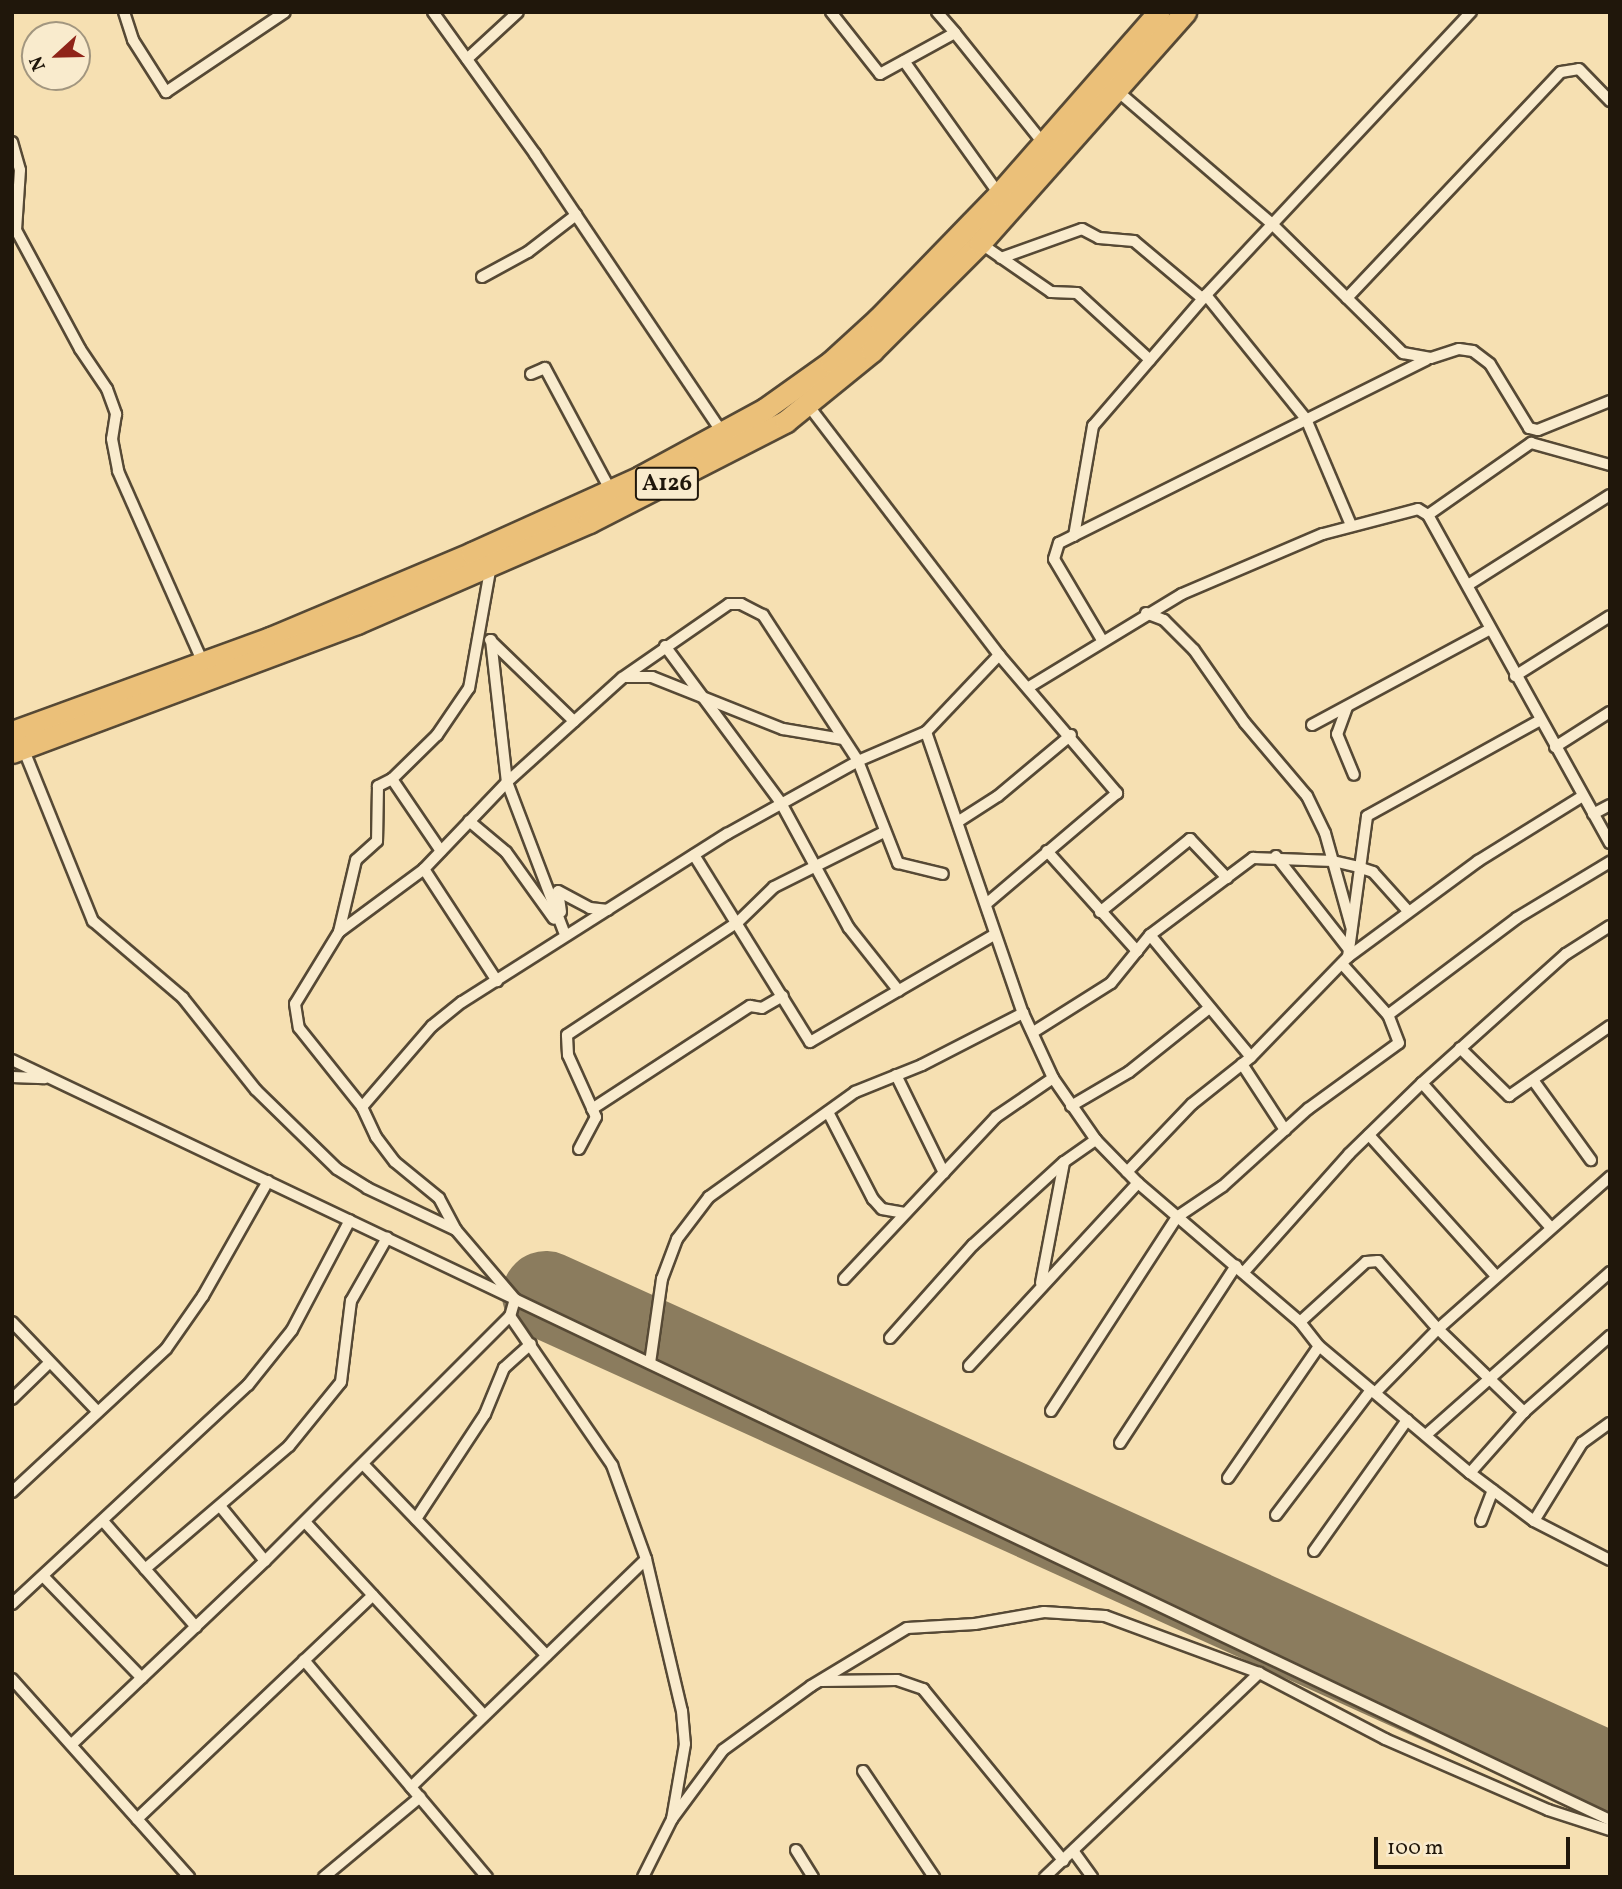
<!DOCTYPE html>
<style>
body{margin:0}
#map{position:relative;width:1622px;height:1889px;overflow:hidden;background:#f6e0b2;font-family:Vollkorn,serif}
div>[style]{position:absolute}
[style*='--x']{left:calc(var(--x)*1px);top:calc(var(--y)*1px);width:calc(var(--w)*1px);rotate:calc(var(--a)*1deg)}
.runway>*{height:88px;margin:-44px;padding:0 44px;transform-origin:44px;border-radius:44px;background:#8b7c5e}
.roads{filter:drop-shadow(2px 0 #564935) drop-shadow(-2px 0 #564935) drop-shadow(0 2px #564935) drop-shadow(0 -2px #564935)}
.street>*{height:10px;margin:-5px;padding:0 5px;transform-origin:5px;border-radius:5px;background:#f9ebcd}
.highway>*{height:21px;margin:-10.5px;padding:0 10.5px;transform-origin:10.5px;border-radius:10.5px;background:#ebc079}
span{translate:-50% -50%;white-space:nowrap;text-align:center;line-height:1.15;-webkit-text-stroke:5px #f9ebcd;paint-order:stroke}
.shield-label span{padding:2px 5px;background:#f9ebcd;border:2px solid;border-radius:5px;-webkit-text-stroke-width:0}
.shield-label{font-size:23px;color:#20170b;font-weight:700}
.frame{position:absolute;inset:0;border:14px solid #20170b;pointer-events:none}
.north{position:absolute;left:21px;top:21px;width:70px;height:70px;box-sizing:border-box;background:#f9ebcd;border:2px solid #a2967f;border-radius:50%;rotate:248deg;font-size:19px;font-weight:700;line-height:28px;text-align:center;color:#20170b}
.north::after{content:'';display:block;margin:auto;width:24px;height:32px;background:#8f2418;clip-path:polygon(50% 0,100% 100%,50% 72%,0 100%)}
.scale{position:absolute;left:1374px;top:1837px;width:196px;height:32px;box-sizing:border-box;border:4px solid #20170b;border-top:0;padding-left:9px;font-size:21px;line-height:24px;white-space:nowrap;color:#20170b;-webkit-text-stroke:5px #f9ebcd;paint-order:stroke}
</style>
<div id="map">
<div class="runway">
<i style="--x:546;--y:1295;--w:1168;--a:24.37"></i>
</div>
<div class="roads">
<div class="street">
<i style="--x:124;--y:12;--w:29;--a:72"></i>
<i style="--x:133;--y:40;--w:62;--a:57.6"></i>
<i style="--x:166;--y:92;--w:143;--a:-33.9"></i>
<i style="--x:433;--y:12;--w:175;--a:54.3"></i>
<i style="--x:535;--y:154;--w:337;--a:56.1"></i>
<i style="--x:831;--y:12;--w:79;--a:51.7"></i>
<i style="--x:880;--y:74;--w:85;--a:-28.7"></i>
<i style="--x:955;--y:33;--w:142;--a:51.3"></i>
<i style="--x:937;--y:12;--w:28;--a:49"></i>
<i style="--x:467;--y:59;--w:69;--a:-42.7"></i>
<i style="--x:904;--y:61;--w:163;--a:54.5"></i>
<i style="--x:1114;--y:88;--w:208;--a:40.7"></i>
<i style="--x:1272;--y:224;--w:184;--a:44.6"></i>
<i style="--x:1403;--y:353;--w:28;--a:10"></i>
<i style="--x:1431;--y:358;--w:29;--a:-18"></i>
<i style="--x:1459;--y:349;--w:14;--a:8"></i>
<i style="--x:1473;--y:351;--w:21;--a:37"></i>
<i style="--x:1490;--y:364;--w:75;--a:58.6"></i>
<i style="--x:1529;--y:428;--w:9;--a:13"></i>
<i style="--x:1538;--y:430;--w:78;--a:-21.9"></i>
<i style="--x:12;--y:142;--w:29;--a:74"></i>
<i style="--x:20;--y:170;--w:60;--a:93.8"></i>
<i style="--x:16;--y:230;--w:135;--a:61.7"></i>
<i style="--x:80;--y:349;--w:48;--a:56"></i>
<i style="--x:107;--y:389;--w:27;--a:70"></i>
<i style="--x:116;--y:414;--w:25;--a:99"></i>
<i style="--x:112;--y:439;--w:33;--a:79"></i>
<i style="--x:118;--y:471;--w:210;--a:66.1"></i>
<i style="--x:980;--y:243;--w:86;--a:34.6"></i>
<i style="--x:1051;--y:292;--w:26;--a:2"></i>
<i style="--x:1077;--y:293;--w:99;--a:42.5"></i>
<i style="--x:1001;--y:258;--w:86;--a:-19.7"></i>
<i style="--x:1082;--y:229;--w:19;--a:28"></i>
<i style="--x:1099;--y:238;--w:35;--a:5"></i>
<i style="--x:1134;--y:241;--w:90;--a:40"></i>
<i style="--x:482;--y:277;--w:52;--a:-28.5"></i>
<i style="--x:528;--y:252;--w:61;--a:-37.6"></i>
<i style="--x:1206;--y:295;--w:159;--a:51.1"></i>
<i style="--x:1306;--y:419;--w:115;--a:67"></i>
<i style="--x:1347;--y:298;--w:311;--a:-46.6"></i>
<i style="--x:1561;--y:72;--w:18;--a:-9"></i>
<i style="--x:1579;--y:69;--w:45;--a:45.9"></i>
<i style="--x:531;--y:374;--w:15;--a:-23"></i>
<i style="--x:545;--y:368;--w:140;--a:61.8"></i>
<i style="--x:808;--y:405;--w:315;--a:52.6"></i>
<i style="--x:999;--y:655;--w:182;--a:49.5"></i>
<i style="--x:1117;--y:793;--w:172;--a:139.7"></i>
<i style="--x:1428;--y:515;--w:126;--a:-35"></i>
<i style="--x:1531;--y:443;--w:82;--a:15.6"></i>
<i style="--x:1074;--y:536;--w:112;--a:-80.2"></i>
<i style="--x:1093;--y:426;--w:173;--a:-49.2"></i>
<i style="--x:1206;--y:295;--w:388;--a:-46.9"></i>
<i style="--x:491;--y:565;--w:125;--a:100.1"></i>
<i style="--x:469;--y:688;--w:57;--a:124.2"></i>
<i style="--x:437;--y:735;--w:63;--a:135.6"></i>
<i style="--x:392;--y:779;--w:16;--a:153"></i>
<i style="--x:378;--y:786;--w:55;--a:91"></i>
<i style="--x:377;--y:841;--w:28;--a:138"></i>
<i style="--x:356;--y:860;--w:74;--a:103.3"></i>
<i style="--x:339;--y:932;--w:84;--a:121.4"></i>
<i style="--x:295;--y:1004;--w:24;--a:81"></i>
<i style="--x:299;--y:1028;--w:101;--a:51.4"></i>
<i style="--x:362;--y:1107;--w:33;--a:65"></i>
<i style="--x:376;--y:1137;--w:31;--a:53"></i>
<i style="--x:395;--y:1162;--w:57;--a:39.3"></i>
<i style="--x:439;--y:1198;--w:36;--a:62"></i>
<i style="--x:456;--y:1230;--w:91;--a:49.5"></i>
<i style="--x:515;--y:1299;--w:18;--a:106"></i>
<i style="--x:510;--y:1316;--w:181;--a:55.6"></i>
<i style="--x:612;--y:1465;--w:100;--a:70.1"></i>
<i style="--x:646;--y:1559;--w:156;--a:76.7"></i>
<i style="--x:682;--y:1711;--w:33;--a:85"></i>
<i style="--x:685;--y:1744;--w:76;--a:99.8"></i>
<i style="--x:1468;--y:585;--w:168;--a:-32.4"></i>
<i style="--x:1146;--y:613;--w:19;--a:21"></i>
<i style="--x:1164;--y:620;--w:42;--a:45"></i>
<i style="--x:1194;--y:650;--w:89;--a:55.1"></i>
<i style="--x:1245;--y:723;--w:96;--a:49.7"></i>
<i style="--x:1307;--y:796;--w:41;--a:64.1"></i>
<i style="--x:1325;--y:833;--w:97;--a:74.4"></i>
<i style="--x:490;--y:640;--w:117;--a:44"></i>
<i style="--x:491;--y:640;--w:143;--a:83.6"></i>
<i style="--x:507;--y:782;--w:160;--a:69.2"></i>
<i style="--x:1102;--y:640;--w:94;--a:-120.7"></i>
<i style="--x:1054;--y:559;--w:17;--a:-73"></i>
<i style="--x:1059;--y:543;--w:410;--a:-26.5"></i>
<i style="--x:665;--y:646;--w:195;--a:53.5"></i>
<i style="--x:781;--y:803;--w:142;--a:61.5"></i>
<i style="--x:849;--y:928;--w:80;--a:51.6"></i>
<i style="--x:1515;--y:676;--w:112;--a:-32.3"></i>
<i style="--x:626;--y:677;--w:26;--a:0"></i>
<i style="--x:652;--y:677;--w:141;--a:21.7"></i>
<i style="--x:783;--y:729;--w:61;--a:9.5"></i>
<i style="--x:1029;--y:687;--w:179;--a:-31.3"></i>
<i style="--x:1182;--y:594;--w:153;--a:-23.1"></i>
<i style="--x:1323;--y:534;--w:98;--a:-14.7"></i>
<i style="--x:1418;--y:509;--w:12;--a:31"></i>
<i style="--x:1428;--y:515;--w:375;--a:61"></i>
<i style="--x:1347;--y:707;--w:29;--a:110"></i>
<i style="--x:1337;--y:734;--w:44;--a:67.5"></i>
<i style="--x:1312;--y:725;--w:202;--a:-28.3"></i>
<i style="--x:926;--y:732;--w:297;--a:71"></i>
<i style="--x:1023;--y:1013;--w:72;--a:65.2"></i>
<i style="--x:1053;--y:1078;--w:75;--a:55.3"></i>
<i style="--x:1096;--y:1140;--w:60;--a:45.7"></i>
<i style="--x:1138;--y:1183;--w:213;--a:40.6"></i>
<i style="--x:1300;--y:1322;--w:31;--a:52"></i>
<i style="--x:1319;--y:1346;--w:197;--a:40.1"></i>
<i style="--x:1470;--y:1473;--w:80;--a:36.9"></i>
<i style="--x:1534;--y:1521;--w:85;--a:27.2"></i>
<i style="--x:1555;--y:747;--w:65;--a:-32.5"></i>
<i style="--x:23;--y:748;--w:187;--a:68"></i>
<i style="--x:93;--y:921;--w:118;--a:40.5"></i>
<i style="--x:183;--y:998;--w:117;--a:51.6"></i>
<i style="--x:256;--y:1090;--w:113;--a:44.3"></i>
<i style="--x:337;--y:1169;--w:36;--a:32"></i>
<i style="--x:367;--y:1188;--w:98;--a:25.3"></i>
<i style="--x:392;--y:779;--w:87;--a:55.8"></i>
<i style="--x:1593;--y:814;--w:19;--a:-28"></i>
<i style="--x:469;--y:821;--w:48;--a:40"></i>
<i style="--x:506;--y:852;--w:82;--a:54.4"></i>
<i style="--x:959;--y:821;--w:46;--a:-32.7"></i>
<i style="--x:998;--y:796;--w:95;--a:-39.9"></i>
<i style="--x:1047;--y:851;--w:135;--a:48"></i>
<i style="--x:694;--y:855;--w:220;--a:58.2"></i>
<i style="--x:810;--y:1042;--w:213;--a:-30.2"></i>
<i style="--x:1276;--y:856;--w:117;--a:52"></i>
<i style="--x:424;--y:869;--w:134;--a:56.9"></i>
<i style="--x:561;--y:912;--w:21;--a:-98"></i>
<i style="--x:558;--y:891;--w:36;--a:28"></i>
<i style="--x:590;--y:908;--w:18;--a:6"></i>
<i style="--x:1100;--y:912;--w:116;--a:-39"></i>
<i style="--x:1190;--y:839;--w:54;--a:46.5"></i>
<i style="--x:339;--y:932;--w:106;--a:-36.5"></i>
<i style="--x:424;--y:869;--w:120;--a:-46.3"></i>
<i style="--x:507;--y:782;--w:155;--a:-42.1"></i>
<i style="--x:622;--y:678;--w:130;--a:-34.7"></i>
<i style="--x:729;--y:604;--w:12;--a:0"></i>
<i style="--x:741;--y:604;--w:25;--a:27"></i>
<i style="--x:763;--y:615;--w:174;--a:56.9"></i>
<i style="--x:858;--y:761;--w:110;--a:68.6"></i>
<i style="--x:898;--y:863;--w:46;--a:13.7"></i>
<i style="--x:1150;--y:935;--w:158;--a:50.4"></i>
<i style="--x:1348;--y:957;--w:142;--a:-82.3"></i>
<i style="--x:1367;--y:816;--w:198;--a:-29"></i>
<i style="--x:1388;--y:1015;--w:161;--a:-36.9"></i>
<i style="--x:1517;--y:918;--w:109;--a:-31.1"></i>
<i style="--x:1035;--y:1031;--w:90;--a:-32.3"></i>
<i style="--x:1111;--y:983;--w:62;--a:-50.9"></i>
<i style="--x:1150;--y:935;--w:129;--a:-36.8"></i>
<i style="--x:1253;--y:858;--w:80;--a:2.1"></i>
<i style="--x:1333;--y:861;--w:26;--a:13"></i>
<i style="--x:1358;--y:867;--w:16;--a:18"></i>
<i style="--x:1373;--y:872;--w:52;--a:48.1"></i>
<i style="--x:1460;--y:1048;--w:69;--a:44.4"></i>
<i style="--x:1509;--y:1096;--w:123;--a:-34.7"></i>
<i style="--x:12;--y:1060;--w:1770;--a:25.44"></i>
<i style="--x:1242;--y:1064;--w:79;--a:56.9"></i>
<i style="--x:896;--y:1075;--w:109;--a:63.9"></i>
<i style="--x:12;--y:1077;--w:33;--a:2"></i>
<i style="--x:1533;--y:1080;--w:99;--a:54.1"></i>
<i style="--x:1422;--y:1083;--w:194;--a:48.3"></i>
<i style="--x:1071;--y:1106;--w:67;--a:-30.4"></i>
<i style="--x:1129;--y:1072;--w:101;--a:-38.6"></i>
<i style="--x:362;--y:1107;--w:107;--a:-49.2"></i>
<i style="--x:432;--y:1026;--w:38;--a:-39"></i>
<i style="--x:462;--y:1002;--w:314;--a:-32.4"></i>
<i style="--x:727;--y:834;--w:150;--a:-29.1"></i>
<i style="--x:858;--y:761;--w:74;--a:-23.1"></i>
<i style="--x:926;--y:732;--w:106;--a:-46.5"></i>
<i style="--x:592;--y:1109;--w:189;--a:-33.1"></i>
<i style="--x:750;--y:1006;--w:12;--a:9"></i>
<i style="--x:762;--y:1008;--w:24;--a:-30"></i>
<i style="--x:828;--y:1112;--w:98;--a:62.7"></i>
<i style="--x:873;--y:1199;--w:13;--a:48"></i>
<i style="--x:882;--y:1209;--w:23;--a:10"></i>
<i style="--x:1369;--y:1135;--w:190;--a:48"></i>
<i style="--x:579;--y:1149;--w:36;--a:-62"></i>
<i style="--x:596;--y:1117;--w:68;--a:-114.3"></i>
<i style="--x:568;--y:1055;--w:20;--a:-93"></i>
<i style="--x:567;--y:1035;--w:205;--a:-33.5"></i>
<i style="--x:738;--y:922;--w:50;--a:-44.2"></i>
<i style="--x:774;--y:887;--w:123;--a:-26.6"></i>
<i style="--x:1127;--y:1172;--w:94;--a:-46.3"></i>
<i style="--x:1192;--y:1104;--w:75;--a:-38.5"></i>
<i style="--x:1251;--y:1057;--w:139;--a:-45.9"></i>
<i style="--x:1348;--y:957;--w:162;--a:-36.4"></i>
<i style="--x:1478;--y:861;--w:123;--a:-31.8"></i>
<i style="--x:1244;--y:1272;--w:158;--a:-48.3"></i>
<i style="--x:1349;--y:1154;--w:102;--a:-44.2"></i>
<i style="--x:1422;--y:1083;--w:193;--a:-41.9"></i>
<i style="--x:1566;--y:954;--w:52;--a:-32.5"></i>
<i style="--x:844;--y:1279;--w:222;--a:-46.8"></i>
<i style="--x:996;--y:1117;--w:69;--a:-34.4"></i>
<i style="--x:1041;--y:1283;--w:123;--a:-79.2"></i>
<i style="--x:1064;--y:1162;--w:39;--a:-35"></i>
<i style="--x:12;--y:1322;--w:124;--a:46.3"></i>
<i style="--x:1300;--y:1322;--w:89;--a:-42.3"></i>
<i style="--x:1366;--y:1262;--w:12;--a:-5"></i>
<i style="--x:1378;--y:1261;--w:91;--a:48.6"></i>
<i style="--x:1438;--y:1329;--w:120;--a:44"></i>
<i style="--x:890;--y:1338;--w:125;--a:-48.3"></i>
<i style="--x:973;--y:1245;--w:123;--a:-42.4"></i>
<i style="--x:650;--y:1363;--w:85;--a:-81.9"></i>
<i style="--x:662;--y:1279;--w:43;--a:-69.4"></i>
<i style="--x:677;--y:1239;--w:53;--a:-52.7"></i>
<i style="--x:709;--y:1197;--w:180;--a:-35.7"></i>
<i style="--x:855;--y:1092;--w:72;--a:-21.9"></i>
<i style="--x:922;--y:1065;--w:114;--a:-27.2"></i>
<i style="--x:969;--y:1366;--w:249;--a:-47.3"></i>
<i style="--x:1375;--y:1393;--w:90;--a:-45.5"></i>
<i style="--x:1438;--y:1329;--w:230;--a:-41.5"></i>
<i style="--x:12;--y:1399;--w:52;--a:-44.2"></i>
<i style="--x:1051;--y:1411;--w:231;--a:-57"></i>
<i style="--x:1177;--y:1217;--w:55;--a:-34"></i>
<i style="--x:1223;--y:1186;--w:115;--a:-42.2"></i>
<i style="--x:1308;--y:1109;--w:112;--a:-36"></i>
<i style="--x:1399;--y:1043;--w:30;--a:-111"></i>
<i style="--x:1388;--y:1015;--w:69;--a:-132"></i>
<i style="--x:1426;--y:1435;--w:246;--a:-41.5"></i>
<i style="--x:1120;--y:1443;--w:212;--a:-56.8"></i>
<i style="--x:363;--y:1464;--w:265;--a:46.2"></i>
<i style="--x:1470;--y:1473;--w:81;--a:-48.5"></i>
<i style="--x:1524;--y:1412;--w:115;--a:-41.5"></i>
<i style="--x:1228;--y:1478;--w:160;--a:-55.4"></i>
<i style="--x:12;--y:1492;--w:210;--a:-42.9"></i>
<i style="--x:166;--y:1349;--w:65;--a:-55.1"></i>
<i style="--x:203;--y:1296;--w:132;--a:-60.5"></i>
<i style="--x:220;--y:1506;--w:71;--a:50.7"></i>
<i style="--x:1276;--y:1515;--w:157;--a:-52.8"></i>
<i style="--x:416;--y:1519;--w:126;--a:-56.7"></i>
<i style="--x:485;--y:1414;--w:50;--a:-67.6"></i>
<i style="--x:504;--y:1368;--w:36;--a:-42"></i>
<i style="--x:103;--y:1521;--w:141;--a:48.7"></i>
<i style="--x:1481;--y:1521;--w:33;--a:-69"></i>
<i style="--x:1534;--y:1521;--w:92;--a:-58.4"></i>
<i style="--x:1582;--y:1443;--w:34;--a:-36"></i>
<i style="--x:305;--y:1522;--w:263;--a:47.2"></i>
<i style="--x:1314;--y:1551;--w:161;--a:-54.6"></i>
<i style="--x:145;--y:1569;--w:189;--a:-40.5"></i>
<i style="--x:289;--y:1446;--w:82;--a:-50.9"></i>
<i style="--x:341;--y:1382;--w:82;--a:-83"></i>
<i style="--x:351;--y:1301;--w:73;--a:-60.3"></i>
<i style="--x:43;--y:1576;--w:142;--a:45.9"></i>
<i style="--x:12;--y:1604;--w:322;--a:-42.9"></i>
<i style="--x:248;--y:1385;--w:70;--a:-51.3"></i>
<i style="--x:292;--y:1330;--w:124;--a:-62.2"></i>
<i style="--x:304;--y:1660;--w:284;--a:49.9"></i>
<i style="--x:12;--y:1679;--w:266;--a:48.2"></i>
<i style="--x:821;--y:1681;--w:76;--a:-0.8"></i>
<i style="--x:897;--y:1680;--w:28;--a:19"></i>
<i style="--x:923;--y:1689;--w:222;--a:50.7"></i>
<i style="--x:72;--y:1744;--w:266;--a:-43.5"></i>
<i style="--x:265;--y:1561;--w:346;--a:-45"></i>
<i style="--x:863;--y:1771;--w:128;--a:56.2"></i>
<i style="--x:411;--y:1787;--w:327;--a:-44.1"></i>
<i style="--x:137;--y:1819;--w:325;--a:-43.5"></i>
<i style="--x:796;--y:1850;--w:32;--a:58"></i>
<i style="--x:1074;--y:1852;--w:31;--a:54"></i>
<i style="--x:324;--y:1877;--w:125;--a:-39.8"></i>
<i style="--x:643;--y:1877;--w:65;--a:-63.4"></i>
<i style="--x:672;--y:1819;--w:86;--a:-53.5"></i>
<i style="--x:723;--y:1750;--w:109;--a:-36"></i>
<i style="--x:811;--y:1686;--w:112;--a:-31.1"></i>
<i style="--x:907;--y:1628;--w:68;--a:-3.4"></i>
<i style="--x:975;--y:1624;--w:70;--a:-9.9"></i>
<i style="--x:1044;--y:1612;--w:61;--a:3.8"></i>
<i style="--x:1105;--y:1616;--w:164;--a:20.3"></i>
<i style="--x:1259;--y:1673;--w:142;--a:27.6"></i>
<i style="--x:1385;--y:1739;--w:178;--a:23.5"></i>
<i style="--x:1548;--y:1810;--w:65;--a:17.9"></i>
<i style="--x:1045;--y:1877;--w:296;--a:-43.6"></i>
</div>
<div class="highway">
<i style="--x:12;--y:732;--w:275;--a:-20"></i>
<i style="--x:270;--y:638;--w:219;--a:-22.8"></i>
<i style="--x:472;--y:553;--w:184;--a:-24.3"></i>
<i style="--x:640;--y:477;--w:142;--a:-28.5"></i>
<i style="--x:765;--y:409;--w:81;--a:-35.5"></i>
<i style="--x:831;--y:362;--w:64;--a:-42.5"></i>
<i style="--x:878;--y:319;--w:174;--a:-45.9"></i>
<i style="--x:999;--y:194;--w:242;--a:-48.7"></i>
<i style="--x:12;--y:752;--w:368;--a:-20.5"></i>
<i style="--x:357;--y:623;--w:253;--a:-23.5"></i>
<i style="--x:589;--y:522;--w:221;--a:-27.1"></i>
<i style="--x:786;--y:421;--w:111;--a:-39.1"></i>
<i style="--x:872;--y:351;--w:153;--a:-45"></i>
<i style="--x:980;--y:243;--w:309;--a:-48.4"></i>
</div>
</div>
<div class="shield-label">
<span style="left:667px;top:484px">A126</span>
</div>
<div class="frame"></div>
<div class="north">N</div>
<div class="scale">100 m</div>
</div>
